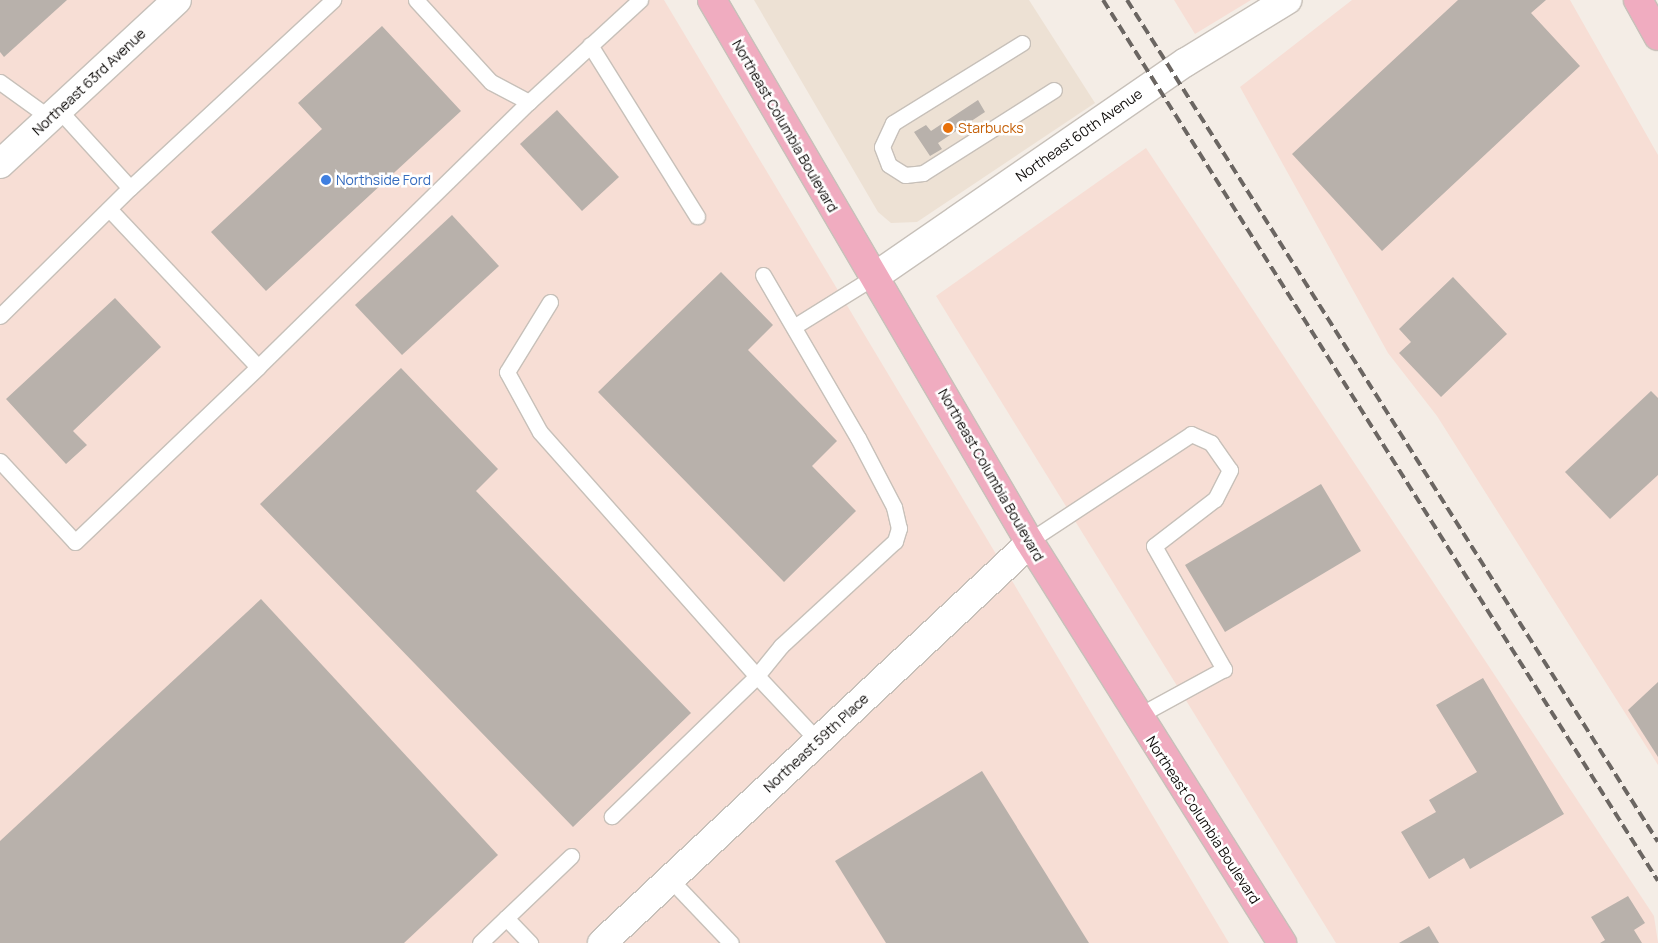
<!DOCTYPE html>
<style>
body{margin:0}
#map{position:relative;width:1658px;height:943px;overflow:hidden;background:#f4ede6;font-family:Manrope,sans-serif}
div>[style]{position:absolute}
[style*='--x']{left:calc(var(--x)*1px);top:calc(var(--y)*1px);width:calc(var(--w)*1px);rotate:calc(var(--a)*1deg)}
.built>*{inset:0;background:#ede1d4}
.industrial>*{inset:0;background:#f7ded5}
.building>*{inset:0;background:#b8b1ab}
.roads{filter:drop-shadow(1px 0 #c7c0b9) drop-shadow(-1px 0 #c7c0b9) drop-shadow(0 1px #c7c0b9) drop-shadow(0 -1px #c7c0b9)}
.service>*{height:15px;margin:-7.5px;padding:0 7.5px;transform-origin:7.5px;border-radius:7.5px;background:#fff}
.minor>*{height:28px;margin:-14px;padding:0 14px;transform-origin:14px;border-radius:14px;background:#fff}
.tertiary>*{height:28px;margin:-14px;padding:0 14px;transform-origin:14px;border-radius:14px;background:#fff}
.primary>*{height:28px;margin:-14px;padding:0 14px;transform-origin:14px;border-radius:14px;background:#f0acc0}
.rail>*{height:4px;margin-top:-2px;transform-origin:0;background:repeating-linear-gradient(90deg,#6b6662 0 10px,transparent 0 15px)}
.dots>*{width:14px;height:14px;translate:-50% -50%;box-sizing:border-box;border:2px solid #fff;border-radius:50%}
span{translate:-50% -50%;white-space:nowrap;text-align:center;line-height:1.15;-webkit-text-stroke:5px #fff;paint-order:stroke}
.street-label{font-size:14px;color:#0e0b09}
.food-label{font-size:14px;color:#c56008}
.left{translate:0 -50%;text-align:left}
.shop-label{font-size:14px;color:#366cbe}
</style>
<div id="map">
<div class="built">
<i style="clip-path:polygon(754px 0,1029px 0,1095px 103px,917px 222px,891px 223px,878px 212px)"></i>
</div>
<div class="industrial">
<i style="clip-path:polygon(0 0,664px 0,1229px 943px,0 943px)"></i>
<i style="clip-path:polygon(1174px 0,1251px 0,1195px 34px)"></i>
<i style="clip-path:polygon(1352px 0,1570px 0,1658px 155px,1658px 765px,1437px 416px,1388px 353px,1240px 87px)"></i>
<i style="clip-path:polygon(1146px 148px,1654px 916px,1658px 943px,1336px 943px,936px 296px)"></i>
</div>
<div class="building">
<i style="clip-path:polygon(0 0,67px 0,4px 57px,0 52px)"></i>
<i style="clip-path:polygon(1458px 0,1546px 0,1531px 13px,1580px 66px,1382px 251px,1292px 154px)"></i>
<i style="clip-path:polygon(382px 26px,461px 111px,266px 291px,211px 232px,322px 129px,298px 103px)"></i>
<i style="clip-path:polygon(978px 100px,985px 112px,938px 143px,942px 149px,930px 156px,914px 132px,926px 125px,931px 131px)"></i>
<i style="clip-path:polygon(557px 110px,619px 177px,582px 211px,520px 144px)"></i>
<i style="clip-path:polygon(452px 215px,499px 266px,402px 355px,355px 305px)"></i>
<i style="clip-path:polygon(721px 272px,773px 325px,748px 350px,837px 441px,812px 466px,856px 511px,784px 582px,598px 392px)"></i>
<i style="clip-path:polygon(1453px 277px,1507px 334px,1441px 397px,1399px 353px,1411px 342px,1399px 329px)"></i>
<i style="clip-path:polygon(115px 298px,161px 347px,73px 431px,87px 445px,66px 464px,6px 399px)"></i>
<i style="clip-path:polygon(401px 368px,498px 469px,476px 491px,691px 713px,573px 827px,260px 504px)"></i>
<i style="clip-path:polygon(1651px 391px,1658px 398px,1658px 475px,1610px 519px,1565px 472px)"></i>
<i style="clip-path:polygon(1321px 484px,1361px 551px,1225px 632px,1185px 565px)"></i>
<i style="clip-path:polygon(261px 599px,498px 855px,404px 943px,0 943px,0 841px)"></i>
<i style="clip-path:polygon(1483px 678px,1564px 814px,1470px 869px,1464px 858px,1429px 879px,1401px 832px,1436px 812px,1429px 800px,1477px 772px,1436px 705px)"></i>
<i style="clip-path:polygon(1658px 682px,1658px 757px,1628px 710px)"></i>
<i style="clip-path:polygon(982px 771px,1089px 943px,886px 943px,835px 861px)"></i>
<i style="clip-path:polygon(1628px 896px,1645px 923px,1634px 930px,1642px 943px,1600px 943px,1605px 940px,1591px 917px)"></i>
<i style="clip-path:polygon(1429px 926px,1439px 943px,1399px 943px)"></i>
</div>
<div class="roads">
<div class="service">
<i style="--x:416;--y:0;--w:111;--a:47.6"></i>
<i style="--x:491;--y:82;--w:43;--a:27.8"></i>
<i style="--x:1022;--y:43;--w:152;--a:148.2"></i>
<i style="--x:893;--y:123;--w:26;--a:115"></i>
<i style="--x:882;--y:147;--w:19;--a:69"></i>
<i style="--x:889;--y:165;--w:19;--a:32"></i>
<i style="--x:905;--y:175;--w:18;--a:-6"></i>
<i style="--x:923;--y:173;--w:155;--a:-32.4"></i>
<i style="--x:590;--y:45;--w:202;--a:58"></i>
<i style="--x:0;--y:82;--w:62;--a:35.8"></i>
<i style="--x:59;--y:110;--w:105;--a:47.7"></i>
<i style="--x:130;--y:188;--w:277;--a:-42.8"></i>
<i style="--x:763;--y:275;--w:189;--a:59.8"></i>
<i style="--x:858;--y:438;--w:78;--a:62.4"></i>
<i style="--x:894;--y:507;--w:22;--a:77"></i>
<i style="--x:899;--y:528;--w:14;--a:107"></i>
<i style="--x:895;--y:541;--w:155;--a:137.4"></i>
<i style="--x:781;--y:646;--w:38;--a:129"></i>
<i style="--x:757;--y:676;--w:89;--a:46.8"></i>
<i style="--x:550;--y:302;--w:82;--a:121.6"></i>
<i style="--x:507;--y:372;--w:68;--a:61.2"></i>
<i style="--x:540;--y:432;--w:327;--a:48.4"></i>
<i style="--x:757;--y:676;--w:202;--a:136"></i>
<i style="--x:0;--y:316;--w:182;--a:-44.6"></i>
<i style="--x:795;--y:326;--w:93;--a:-31.8"></i>
<i style="--x:258;--y:367;--w:379;--a:-44.4"></i>
<i style="--x:529;--y:102;--w:151;--a:-42.6"></i>
<i style="--x:0;--y:461;--w:110;--a:47.2"></i>
<i style="--x:75;--y:542;--w:253;--a:-43.7"></i>
<i style="--x:258;--y:367;--w:217;--a:-133.3"></i>
<i style="--x:1029;--y:541;--w:194;--a:-33.4"></i>
<i style="--x:1191;--y:434;--w:22;--a:24"></i>
<i style="--x:1211;--y:443;--w:33;--a:55"></i>
<i style="--x:1230;--y:470;--w:33;--a:117"></i>
<i style="--x:1215;--y:499;--w:77;--a:142.4"></i>
<i style="--x:1154;--y:546;--w:142;--a:60.4"></i>
<i style="--x:1224;--y:669;--w:100;--a:151.4"></i>
<i style="--x:670;--y:879;--w:88;--a:46.4"></i>
<i style="--x:506;--y:918;--w:90;--a:-43.6"></i>
<i style="--x:480;--y:943;--w:36;--a:-44"></i>
<i style="--x:506;--y:918;--w:35;--a:46"></i>
</div>
<div class="minor">
<i style="--x:0;--y:164;--w:241;--a:-42.8"></i>
<i style="--x:602;--y:943;--w:586;--a:-43.06"></i>
</div>
<div class="tertiary">
<i style="--x:874;--y:277;--w:379;--a:-34.6"></i>
<i style="--x:1186;--y:62;--w:119;--a:-31.5"></i>
</div>
<div class="primary">
<i style="--x:712;--y:0;--w:627;--a:59.63"></i>
<i style="--x:1029;--y:541;--w:475;--a:57.8"></i>
<i style="--x:1638;--y:0;--w:41;--a:60.9"></i>
</div>
</div>
<div class="rail">
<i style="--x:1103;--y:0;--w:1041;--a:57.79"></i>
<i style="--x:1127;--y:0;--w:995;--a:57.76"></i>
</div>
<div class="dots">
<i style="left:948px;top:128px;background:#e8710a"></i>
<i style="left:326px;top:180px;background:#3f7fe0"></i>
</div>
<div class="street-label">
<span style="left:89px;top:82px;rotate:-43deg">Northeast 63rd Avenue</span>
<span style="left:785px;top:126px;rotate:60deg">Northeast Columbia Boulevard</span>
<span style="left:1079px;top:135px;rotate:-35deg">Northeast 60th Avenue</span>
<span style="left:991px;top:475px;rotate:60deg">Northeast Columbia Boulevard</span>
<span style="left:816px;top:743px;rotate:-43deg">Northeast 59th Place</span>
<span style="left:1203px;top:820px;rotate:57deg">Northeast Columbia Boulevard</span>
</div>
<div class="food-label">
<span class="left" style="left:958px;top:128px">Starbucks</span>
</div>
<div class="shop-label">
<span class="left" style="left:336px;top:180px">Northside Ford</span>
</div>
</div>
